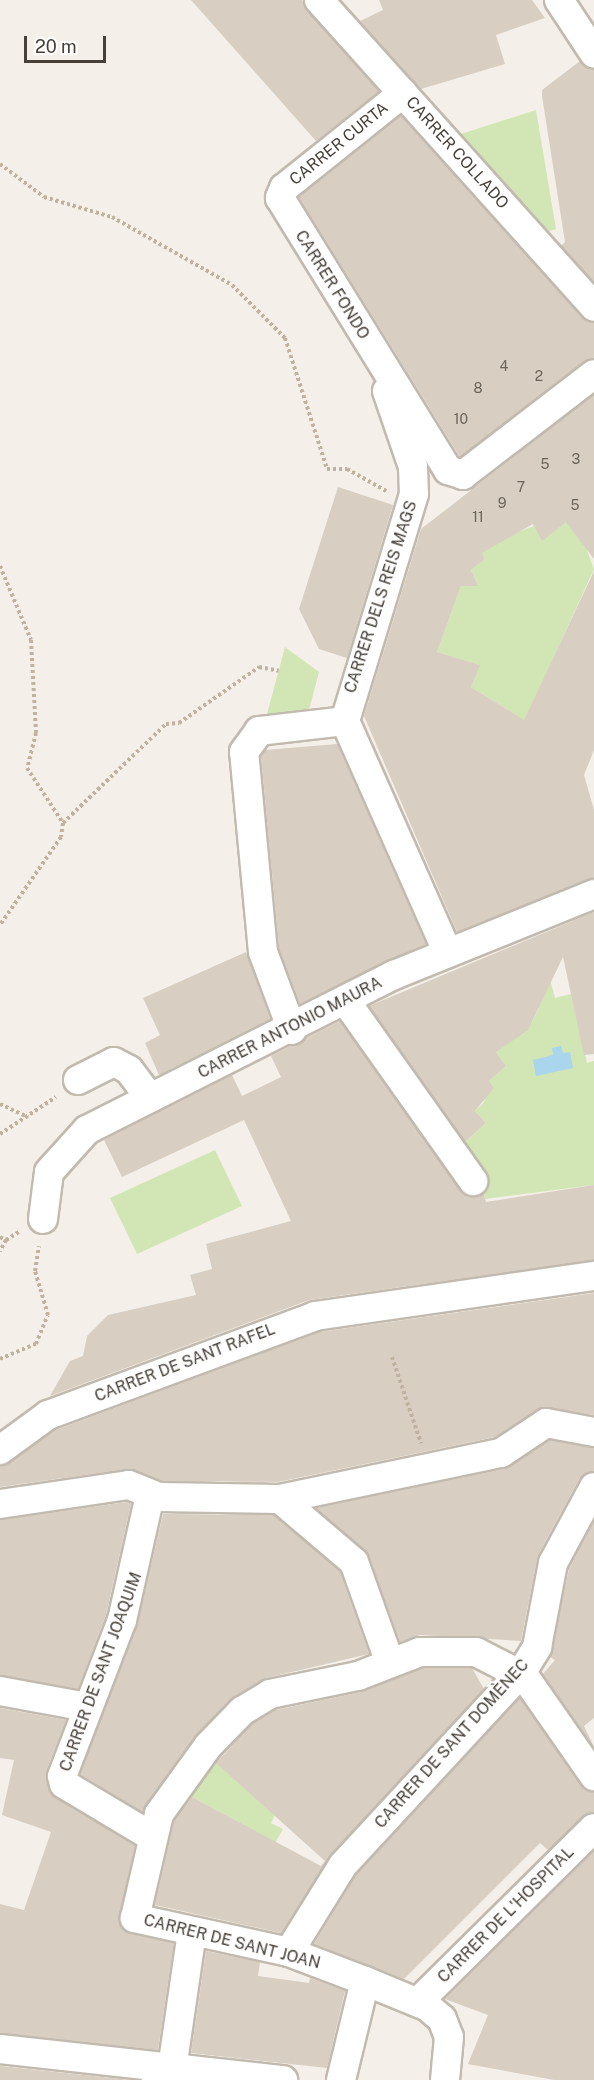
<!DOCTYPE html>
<meta charset="utf-8">
<style>
body{margin:0}
#map{position:relative;width:594px;height:2080px;overflow:hidden;background:#f4f0e9;font-family:"Public Sans",sans-serif}
div>[style]{position:absolute}
[style*='--x']{left:calc(var(--x)*1px);top:calc(var(--y)*1px);width:calc(var(--w)*1px);rotate:calc(var(--a)*1deg)}
.green>*{inset:0;background:#d2e6b5}
.water>*{inset:0;background:#a9d5ed}
.building>*{inset:0;background:#d8cec2}
.path>*{height:4px;margin-top:-2px;transform-origin:0;background:repeating-linear-gradient(90deg,#c0b29e 0 3px,transparent 0 6px)}
.roads{filter:drop-shadow(2px 0 #c2baaf) drop-shadow(-2px 0 #c2baaf) drop-shadow(0 2px #c2baaf) drop-shadow(0 -2px #c2baaf)}
.minor>*{height:28px;margin:-14px;padding:0 14px;transform-origin:14px;border-radius:14px;background:#fff}
span{translate:-50% -50%;white-space:nowrap;text-align:center;line-height:1.15;-webkit-text-stroke:4.5px #fff;paint-order:stroke}
.number-label{font-size:14px;color:#6b645a}
.number-label span{-webkit-text-stroke-width:0}
.street-label{font-size:16px;color:#474038}
.scale{position:absolute;left:24px;top:36px;width:82px;height:27px;box-sizing:border-box;border:3px solid #474038;border-top:0;padding-left:8px;font-size:18px;line-height:21px;white-space:nowrap;color:#474038;-webkit-text-stroke:4px #fff;paint-order:stroke}
</style>
<div id="map">
<div class="green">
<i style="clip-path:polygon(536px 110px,556px 229px,547px 232px,461px 134px)"></i>
<i style="clip-path:polygon(584px 491px,594px 538px,587px 550px,594px 569px,514px 744px,493px 739px,508px 710px,471px 687px,479px 665px,437px 652px,461px 586px,478px 586px,471px 570px,485px 559px,479px 547px,534px 526px,530px 521px)"></i>
<i style="clip-path:polygon(285px 647px,319px 672px,308px 714px,267px 714px)"></i>
<i style="clip-path:polygon(550px 979px,555px 998px,571px 994px,587px 1063px,594px 1061px,594px 1185px,485px 1199px,483px 1169px,461px 1146px,486px 1123px,475px 1111px,484px 1102px,489px 1081px,506px 1066px,496px 1052px,532px 1022px,539px 1008px,535px 1000px)"></i>
<i style="clip-path:polygon(215px 1150px,242px 1206px,137px 1254px,110px 1198px)"></i>
<i style="clip-path:polygon(211px 1756px,279px 1806px,271px 1823px,283px 1829px,275px 1843px,229px 1852px,244px 1825px,183px 1792px)"></i>
</div>
<div class="water">
<i style="clip-path:polygon(561px 1046px,563px 1053px,570px 1052px,573px 1068px,536px 1076px,533px 1060px,553px 1055px,552px 1048px)"></i>
</div>
<div class="building">
<i style="clip-path:polygon(191px 0,302px 0,379px 91px,316px 141px)"></i>
<i style="clip-path:polygon(379px 0,532px 0,545px 18px,496px 35px,505px 64px,421px 89px,360px 21px,383px 10px)"></i>
<i style="clip-path:polygon(580px 61px,594px 69px,594px 282px,561px 246px,565px 242px,542px 96px,542px 90px)"></i>
<i style="clip-path:polygon(401px 116px,582px 318px,594px 323px,594px 358px,460px 457px,299px 197px)"></i>
<i style="clip-path:polygon(594px 395px,594px 559px,566px 522px,542px 541px,533px 524px,482px 553px,485px 559px,471px 570px,478px 586px,461px 586px,437px 652px,480px 665px,471px 687px,524px 720px,594px 571px,594px 750px,584px 775px,594px 810px,594px 878px,457px 932px,364px 716px,421px 529px)"></i>
<i style="clip-path:polygon(338px 487px,393px 505px,347px 658px,319px 649px,299px 609px)"></i>
<i style="clip-path:polygon(337px 744px,426px 944px,300px 1004px,279px 948px,261px 757px,265px 750px)"></i>
<i style="clip-path:polygon(594px 912px,594px 1054px,584px 1055px,563px 957px,528px 1030px,496px 1052px,506px 1066px,489px 1081px,494px 1088px,475px 1111px,486px 1123px,465px 1142px,369px 1006px)"></i>
<i style="clip-path:polygon(246px 952px,270px 1019px,159px 1075px,145px 1043px,160px 1035px,143px 998px)"></i>
<i style="clip-path:polygon(340px 1021px,468px 1197px,484px 1194px,486px 1202px,594px 1185px,594px 1260px,309px 1300px,50px 1396px,70px 1361px,83px 1356px,87px 1336px,108px 1315px,196px 1295px,190px 1275px,212px 1269px,206px 1244px,291px 1221px,244px 1120px,122px 1177px,104px 1140px,232px 1075px,242px 1096px,281px 1077px,271px 1056px)"></i>
<i style="clip-path:polygon(594px 1293px,594px 1415px,538px 1409px,495px 1437px,278px 1482px,162px 1481px,127px 1469px,0 1487px,0 1466px,56px 1430px,319px 1332px)"></i>
<i style="clip-path:polygon(550px 1440px,594px 1448px,594px 1471px,579px 1479px,538px 1555px,521px 1641px,420px 1635px,400px 1642px,369px 1556px,316px 1508px,504px 1469px)"></i>
<i style="clip-path:polygon(127px 1502px,131px 1504px,106px 1615px,78px 1689px,0 1675px,0 1520px)"></i>
<i style="clip-path:polygon(163px 1514px,274px 1515px,340px 1572px,369px 1654px,266px 1678px,233px 1697px,195px 1736px,143px 1812px,80px 1774px,137px 1626px)"></i>
<i style="clip-path:polygon(594px 1522px,594px 1718px,584px 1726px,594px 1747px,543px 1674px,555px 1660px,550px 1657px,569px 1569px)"></i>
<i style="clip-path:polygon(423px 1668px,472px 1668px,484px 1689px,331px 1854px,281px 1933px,155px 1905px,174px 1821px,192px 1797px,321px 1866px,325px 1861px,216px 1763px,252px 1724px,276px 1710px,361px 1692px)"></i>
<i style="clip-path:polygon(520px 1698px,580px 1785px,594px 1792px,594px 1812px,548px 1850px,540px 1843px,404px 1979px,314px 1944px,356px 1875px)"></i>
<i style="clip-path:polygon(0 1708px,66px 1720px,46px 1771px,51px 1793px,135px 1846px,119px 1923px,131px 1934px,174px 1943px,158px 2050px,0 2033px,0 1904px,24px 1910px,51px 1832px,2px 1815px,14px 1760px,0 1758px)"></i>
<i style="clip-path:polygon(594px 1851px,594px 2080px,554px 2080px,468px 2064px,488px 2015px,445px 1999px)"></i>
<i style="clip-path:polygon(206px 1951px,260px 1962px,258px 1976px,309px 1983px,310px 1978px,345px 1991px,327px 2068px,191px 2053px)"></i>
<i style="clip-path:polygon(0 2066px,131px 2080px,0 2080px)"></i>
</div>
<div class="path">
<i style="--x:0;--y:164;--w:55;--a:36.9"></i>
<i style="--x:44;--y:197;--w:71;--a:16.4"></i>
<i style="--x:112;--y:217;--w:138;--a:29.5"></i>
<i style="--x:232;--y:285;--w:75;--a:45"></i>
<i style="--x:285;--y:338;--w:138;--a:72.2"></i>
<i style="--x:327;--y:469;--w:20;--a:0"></i>
<i style="--x:347;--y:469;--w:45;--a:29.4"></i>
<i style="--x:0;--y:566;--w:80;--a:67.3"></i>
<i style="--x:31;--y:640;--w:93;--a:86.9"></i>
<i style="--x:36;--y:733;--w:36;--a:104"></i>
<i style="--x:27;--y:768;--w:66;--a:56.8"></i>
<i style="--x:63;--y:823;--w:14;--a:98"></i>
<i style="--x:61;--y:837;--w:107;--a:124.7"></i>
<i style="--x:63;--y:823;--w:143;--a:-43.9"></i>
<i style="--x:166;--y:724;--w:13;--a:-4"></i>
<i style="--x:179;--y:723;--w:98;--a:-35"></i>
<i style="--x:259;--y:667;--w:20;--a:11"></i>
<i style="--x:0;--y:1104;--w:31;--a:25"></i>
<i style="--x:0;--y:1134;--w:67;--a:-33.5"></i>
<i style="--x:0;--y:1237;--w:7;--a:27"></i>
<i style="--x:6;--y:1240;--w:13;--a:119"></i>
<i style="--x:6;--y:1240;--w:15;--a:-32"></i>
<i style="--x:392;--y:1357;--w:91;--a:71.4"></i>
<i style="--x:0;--y:1359;--w:39;--a:-23"></i>
<i style="--x:36;--y:1344;--w:31;--a:-68"></i>
<i style="--x:48;--y:1315;--w:46;--a:-106.5"></i>
<i style="--x:35;--y:1271;--w:25;--a:-81"></i>
</div>
<div class="roads">
<div class="minor">
<i style="--x:319;--y:0;--w:412;--a:48.1"></i>
<i style="--x:559;--y:0;--w:64;--a:56.6"></i>
<i style="--x:403;--y:93;--w:152;--a:141.4"></i>
<i style="--x:284;--y:188;--w:11;--a:112"></i>
<i style="--x:280;--y:198;--w:320;--a:58.3"></i>
<i style="--x:448;--y:470;--w:16;--a:18"></i>
<i style="--x:463;--y:475;--w:165;--a:-37.6"></i>
<i style="--x:387;--y:391;--w:80;--a:71.1"></i>
<i style="--x:413;--y:467;--w:27;--a:88"></i>
<i style="--x:414;--y:494;--w:237;--a:106.9"></i>
<i style="--x:345;--y:721;--w:252;--a:66.1"></i>
<i style="--x:345;--y:1000;--w:222;--a:54.7"></i>
<i style="--x:292;--y:1030;--w:83;--a:-110.4"></i>
<i style="--x:263;--y:952;--w:201;--a:-95.4"></i>
<i style="--x:244;--y:752;--w:26;--a:-54"></i>
<i style="--x:259;--y:731;--w:87;--a:-6.6"></i>
<i style="--x:78;--y:1080;--w:40;--a:-26.6"></i>
<i style="--x:114;--y:1062;--w:17;--a:28"></i>
<i style="--x:129;--y:1070;--w:35;--a:53"></i>
<i style="--x:43;--y:1219;--w:47;--a:-82.7"></i>
<i style="--x:49;--y:1172;--w:57;--a:-47.9"></i>
<i style="--x:87;--y:1130;--w:344;--a:-26.8"></i>
<i style="--x:394;--y:975;--w:216;--a:-22"></i>
<i style="--x:0;--y:1450;--w:59;--a:-36.1"></i>
<i style="--x:48;--y:1415;--w:285;--a:-20.3"></i>
<i style="--x:315;--y:1316;--w:282;--a:-8.2"></i>
<i style="--x:150;--y:1495;--w:128;--a:102.6"></i>
<i style="--x:122;--y:1620;--w:167;--a:111"></i>
<i style="--x:62;--y:1776;--w:8;--a:76"></i>
<i style="--x:64;--y:1784;--w:101;--a:30.9"></i>
<i style="--x:280;--y:1499;--w:97;--a:40.4"></i>
<i style="--x:354;--y:1562;--w:107;--a:70.4"></i>
<i style="--x:0;--y:1504;--w:130;--a:-8.4"></i>
<i style="--x:129;--y:1485;--w:32;--a:22"></i>
<i style="--x:159;--y:1497;--w:121;--a:0.9"></i>
<i style="--x:280;--y:1499;--w:226;--a:-11.8"></i>
<i style="--x:501;--y:1453;--w:54;--a:-33.7"></i>
<i style="--x:546;--y:1423;--w:49;--a:10.6"></i>
<i style="--x:0;--y:1691;--w:87;--a:10.5"></i>
<i style="--x:289;--y:1952;--w:102;--a:-58.2"></i>
<i style="--x:343;--y:1865;--w:262;--a:-47.2"></i>
<i style="--x:521;--y:1673;--w:31;--a:-58"></i>
<i style="--x:537;--y:1647;--w:86;--a:-79.2"></i>
<i style="--x:553;--y:1563;--w:86;--a:-61.7"></i>
<i style="--x:365;--y:1981;--w:81;--a:-159.1"></i>
<i style="--x:289;--y:1952;--w:158;--a:-167.6"></i>
<i style="--x:135;--y:1918;--w:107;--a:-77"></i>
<i style="--x:159;--y:1814;--w:84;--a:-54.2"></i>
<i style="--x:208;--y:1746;--w:49;--a:-45.8"></i>
<i style="--x:242;--y:1711;--w:33;--a:-31"></i>
<i style="--x:270;--y:1694;--w:90;--a:-11.6"></i>
<i style="--x:358;--y:1676;--w:66;--a:-21.2"></i>
<i style="--x:420;--y:1652;--w:56;--a:0"></i>
<i style="--x:476;--y:1652;--w:55;--a:27"></i>
<i style="--x:525;--y:1677;--w:121;--a:55.1"></i>
<i style="--x:418;--y:2002;--w:247;--a:-44.7"></i>
<i style="--x:0;--y:2049;--w:285;--a:6.3"></i>
<i style="--x:156;--y:2079;--w:19;--a:-32"></i>
<i style="--x:172;--y:2069;--w:138;--a:-81.7"></i>
<i style="--x:341;--y:2080;--w:102;--a:-76.4"></i>
<i style="--x:365;--y:1981;--w:68;--a:22.4"></i>
<i style="--x:428;--y:2007;--w:18;--a:41"></i>
<i style="--x:442;--y:2019;--w:19;--a:69"></i>
<i style="--x:449;--y:2037;--w:43;--a:95.3"></i>
</div>
</div>
<div class="number-label">
<span style="left:504px;top:366px">4</span>
<span style="left:539px;top:376px">2</span>
<span style="left:478px;top:388px">8</span>
<span style="left:461px;top:419px">10</span>
<span style="left:576px;top:459px">3</span>
<span style="left:545px;top:464px">5</span>
<span style="left:521px;top:487px">7</span>
<span style="left:502px;top:503px">9</span>
<span style="left:575px;top:505px">5</span>
<span style="left:478px;top:517px">11</span>
</div>
<div class="street-label">
<span style="left:339px;top:144px;rotate:-39deg">CARRER CURTA</span>
<span style="left:457px;top:153px;rotate:48deg">CARRER COLLADO</span>
<span style="left:332px;top:285px;rotate:58deg">CARRER FONDO</span>
<span style="left:381px;top:597px;rotate:-72deg">CARRER DELS REIS MAGS</span>
<span style="left:290px;top:1028px;rotate:-27deg">CARRER ANTONIO MAURA</span>
<span style="left:185px;top:1363px;rotate:-21deg">CARRER DE SANT RAFEL</span>
<span style="left:101px;top:1672px;rotate:-70deg">CARRER DE SANT JOAQUIM</span>
<span style="left:452px;top:1744px;rotate:-48deg">CARRER DE SANT DOMÈNEC</span>
<span style="left:506px;top:1915px;rotate:-45deg">CARRER DE L'HOSPITAL</span>
<span style="left:232px;top:1942px;rotate:14deg">CARRER DE SANT JOAN</span>
</div>
<div class="scale">20 m</div>
</div>
